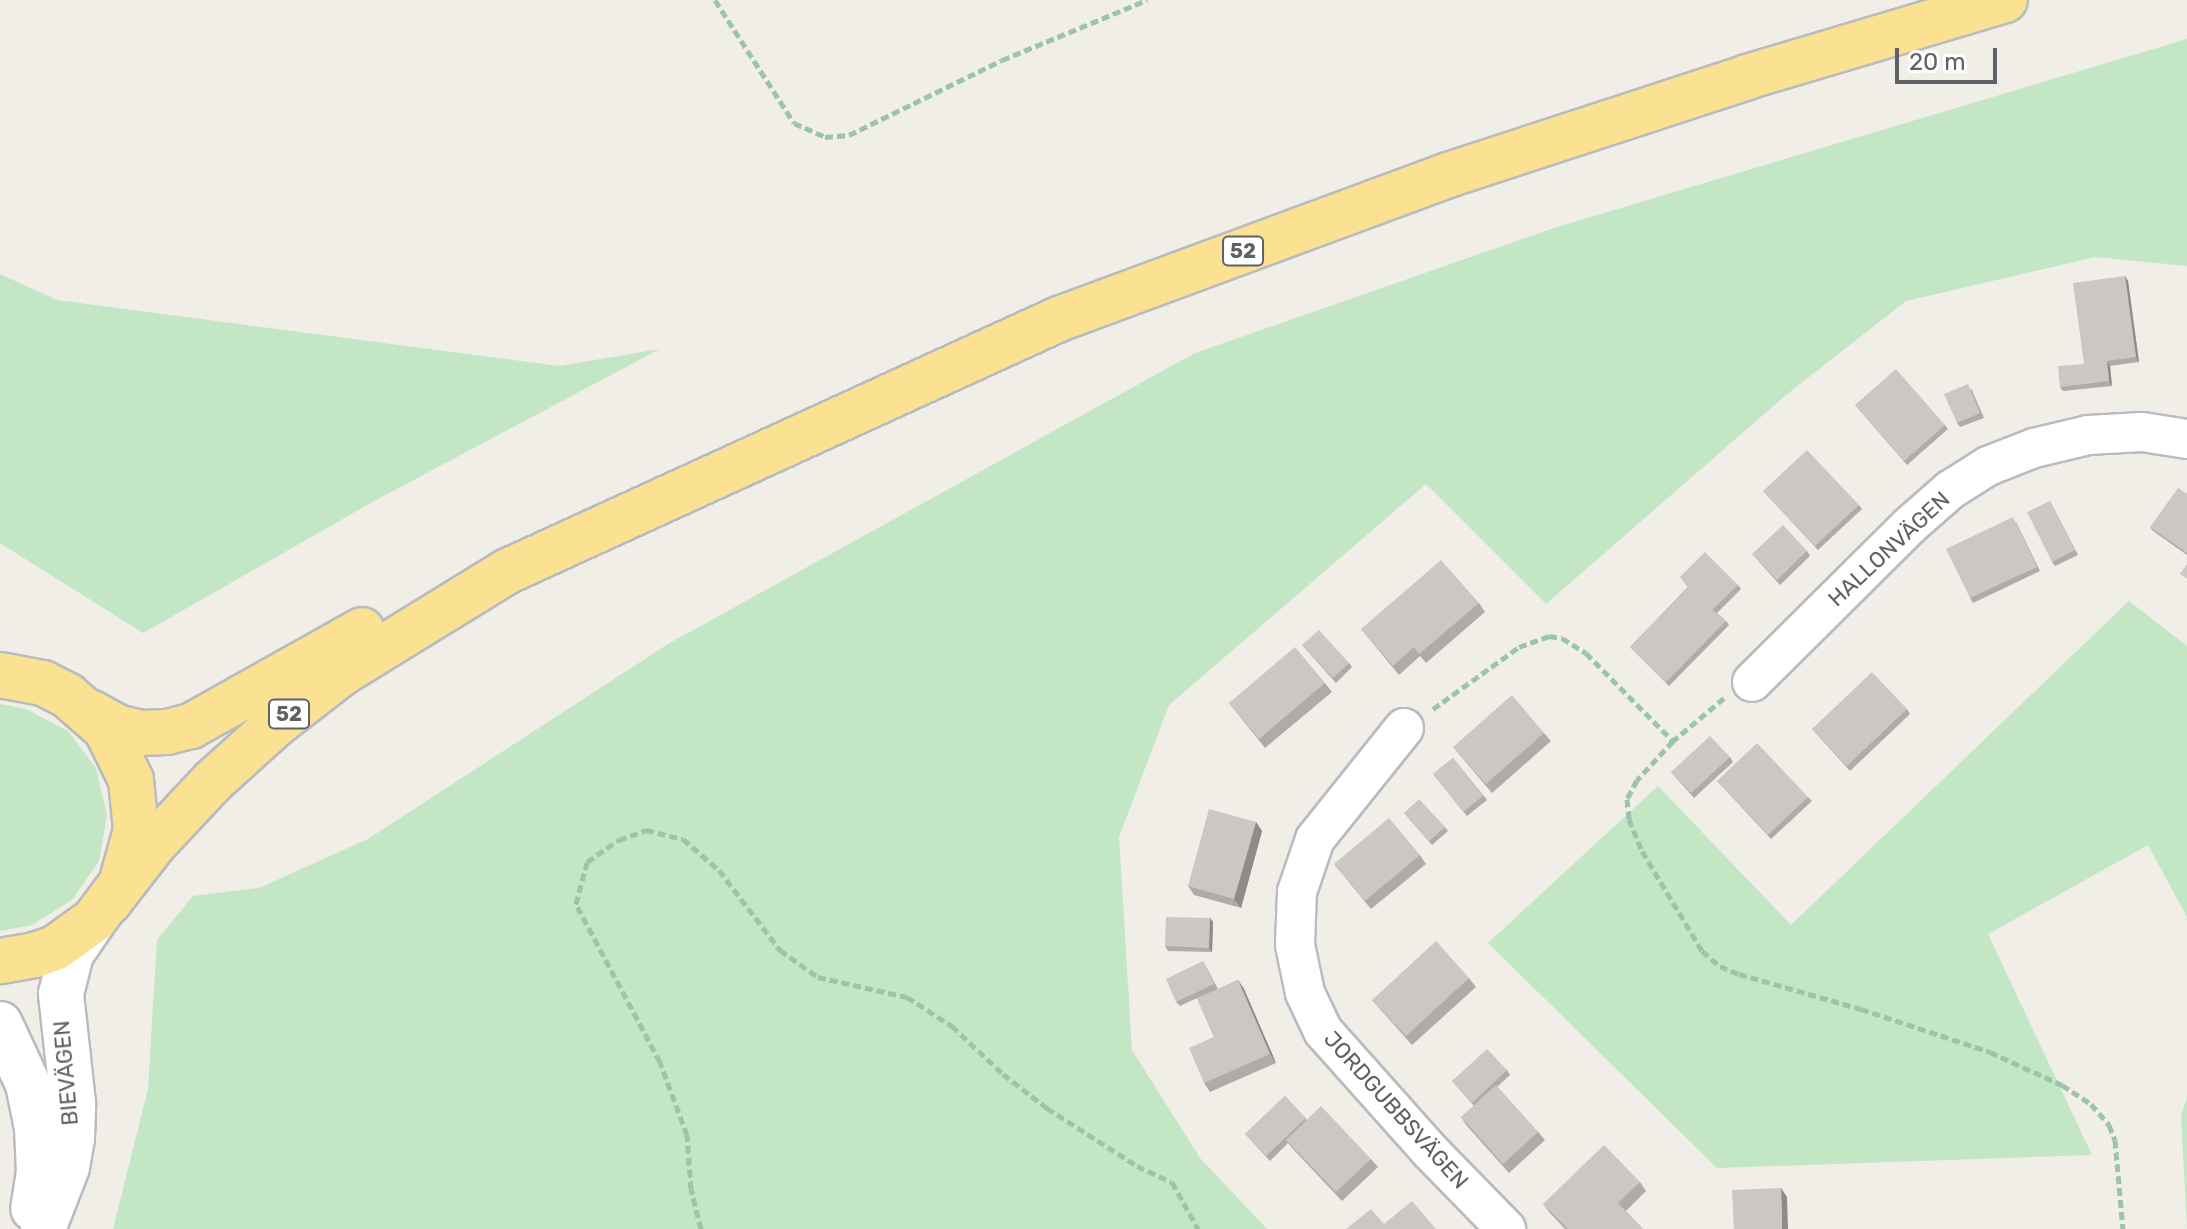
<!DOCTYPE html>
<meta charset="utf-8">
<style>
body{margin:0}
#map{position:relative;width:2187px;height:1229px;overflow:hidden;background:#f0eee6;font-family:Rubik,sans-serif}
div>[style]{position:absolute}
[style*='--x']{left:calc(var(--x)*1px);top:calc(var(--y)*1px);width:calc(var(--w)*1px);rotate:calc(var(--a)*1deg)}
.green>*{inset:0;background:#c3e6c4}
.path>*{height:5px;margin-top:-2.5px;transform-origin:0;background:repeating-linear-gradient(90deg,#9bc5a8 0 8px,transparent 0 12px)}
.roads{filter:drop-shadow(2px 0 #b8bbbf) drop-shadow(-2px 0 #b8bbbf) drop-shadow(0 2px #b8bbbf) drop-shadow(0 -2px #b8bbbf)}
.street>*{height:38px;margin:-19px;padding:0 19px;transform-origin:19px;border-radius:19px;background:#fff}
.secondary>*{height:44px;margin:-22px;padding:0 22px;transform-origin:22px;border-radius:22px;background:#fff}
.highway>*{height:44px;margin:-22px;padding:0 22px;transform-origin:22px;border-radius:22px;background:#fbe292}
.wall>*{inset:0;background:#afaca8}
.shaded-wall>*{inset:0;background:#8e8c88}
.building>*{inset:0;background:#cbc8c3}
span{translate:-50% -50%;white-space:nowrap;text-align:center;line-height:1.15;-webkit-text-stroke:6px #fff;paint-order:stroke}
.shield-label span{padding:2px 6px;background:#fff;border:2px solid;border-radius:6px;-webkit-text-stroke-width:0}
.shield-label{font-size:20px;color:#5e6166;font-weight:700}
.street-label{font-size:22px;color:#5e6166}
.scale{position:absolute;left:1895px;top:48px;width:102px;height:36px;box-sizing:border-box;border:4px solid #5e6166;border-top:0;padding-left:10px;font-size:24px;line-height:28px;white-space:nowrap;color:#5e6166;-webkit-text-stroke:6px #fff;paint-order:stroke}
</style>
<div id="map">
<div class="green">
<i style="clip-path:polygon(2187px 39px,2187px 266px,2095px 257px,1906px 301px,1786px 395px,1546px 604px,1426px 484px,1169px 705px,1119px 837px,1132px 1050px,1200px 1158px,1267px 1229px,113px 1229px,148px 1089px,157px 940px,193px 896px,259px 888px,368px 839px,668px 644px,1195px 353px,1554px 228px)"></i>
<i style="clip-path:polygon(0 274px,57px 300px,559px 366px,660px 349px,376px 500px,143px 633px,0 543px)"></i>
<i style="clip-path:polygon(2129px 601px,2187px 646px,2187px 917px,2148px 845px,1988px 934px,2092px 1155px,1717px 1168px,1488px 943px,1658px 786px,1791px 925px)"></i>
<i style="clip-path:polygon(0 704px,26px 709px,68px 731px,96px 768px,107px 815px,99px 861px,72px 900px,32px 925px,0 931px)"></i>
<i style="clip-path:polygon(2187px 1098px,2187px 1229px,2181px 1116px)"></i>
</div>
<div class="path">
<i style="--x:715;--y:0;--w:146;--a:57.3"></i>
<i style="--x:794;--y:123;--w:34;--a:24"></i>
<i style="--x:825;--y:137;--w:24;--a:-5"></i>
<i style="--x:849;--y:135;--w:170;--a:-26.1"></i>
<i style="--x:1002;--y:60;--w:157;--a:-22.5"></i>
<i style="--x:1724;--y:698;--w:67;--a:139.9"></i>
<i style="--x:1673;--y:741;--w:53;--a:132.7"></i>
<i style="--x:1637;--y:780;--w:21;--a:118"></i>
<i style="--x:1627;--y:799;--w:20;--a:84"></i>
<i style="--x:1629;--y:819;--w:35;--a:68"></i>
<i style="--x:1642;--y:851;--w:117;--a:59"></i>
<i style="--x:1702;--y:951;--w:23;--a:40"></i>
<i style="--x:1720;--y:966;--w:21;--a:23"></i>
<i style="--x:1739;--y:974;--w:127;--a:16"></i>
<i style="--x:1861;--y:1009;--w:136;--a:18.4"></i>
<i style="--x:1990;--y:1052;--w:79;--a:24.6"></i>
<i style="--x:2062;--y:1085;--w:35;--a:33"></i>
<i style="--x:2091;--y:1104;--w:28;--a:49"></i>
<i style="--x:2109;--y:1125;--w:16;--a:68"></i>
<i style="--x:2115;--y:1140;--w:89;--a:84.9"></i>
<i style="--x:1433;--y:709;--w:106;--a:-35.8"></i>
<i style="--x:1519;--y:647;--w:32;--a:-20"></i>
<i style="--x:1549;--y:636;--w:13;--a:9"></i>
<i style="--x:1562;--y:638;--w:28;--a:32"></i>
<i style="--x:1586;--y:653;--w:124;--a:45.3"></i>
<i style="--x:701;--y:1229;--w:41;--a:-104"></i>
<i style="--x:691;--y:1189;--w:54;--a:-94.2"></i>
<i style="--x:687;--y:1135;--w:78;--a:-110.3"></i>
<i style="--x:660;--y:1062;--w:179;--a:-118"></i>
<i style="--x:576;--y:904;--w:43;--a:-75.3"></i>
<i style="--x:587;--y:862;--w:39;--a:-35"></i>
<i style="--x:619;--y:840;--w:29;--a:-20"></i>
<i style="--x:646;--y:830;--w:38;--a:14"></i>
<i style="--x:683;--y:839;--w:48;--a:40.7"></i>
<i style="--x:719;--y:870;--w:101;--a:52.7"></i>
<i style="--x:780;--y:950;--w:47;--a:35.4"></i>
<i style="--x:818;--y:977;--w:91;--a:12.7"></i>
<i style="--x:907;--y:997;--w:54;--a:32.8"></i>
<i style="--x:952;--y:1026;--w:70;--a:43.3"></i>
<i style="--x:1003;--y:1074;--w:56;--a:37.7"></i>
<i style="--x:1047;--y:1108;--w:107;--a:32.8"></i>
<i style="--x:1137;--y:1166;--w:38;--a:25"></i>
<i style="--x:1172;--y:1182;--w:54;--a:61"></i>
</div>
<div class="roads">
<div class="street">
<i style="--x:1752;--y:682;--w:221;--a:-44.8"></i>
<i style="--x:1909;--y:526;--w:55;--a:-41.3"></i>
<i style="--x:1950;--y:490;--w:45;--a:-32.3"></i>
<i style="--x:1988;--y:466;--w:49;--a:-21.4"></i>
<i style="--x:2034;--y:448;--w:56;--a:-13.5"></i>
<i style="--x:2088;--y:435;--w:54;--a:-3.2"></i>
<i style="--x:2142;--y:432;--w:46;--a:8.8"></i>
<i style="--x:1404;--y:728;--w:142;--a:128.7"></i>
<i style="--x:1315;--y:839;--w:56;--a:108.8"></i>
<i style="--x:1297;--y:892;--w:53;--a:92.2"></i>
<i style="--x:1295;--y:945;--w:49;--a:78.2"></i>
<i style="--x:1305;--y:993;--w:42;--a:64.7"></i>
<i style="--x:1323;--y:1031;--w:161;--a:48.3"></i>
<i style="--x:1430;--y:1151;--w:109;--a:45.7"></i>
</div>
<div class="secondary">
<i style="--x:0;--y:1024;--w:66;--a:65"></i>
<i style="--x:28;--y:1084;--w:45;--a:78.4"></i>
<i style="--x:37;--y:1128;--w:44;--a:87.4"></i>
<i style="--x:39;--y:1172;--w:37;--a:99"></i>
<i style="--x:43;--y:1229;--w:66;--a:-68.8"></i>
<i style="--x:67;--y:1167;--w:29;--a:-80"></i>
<i style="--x:72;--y:1138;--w:35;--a:-88"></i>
<i style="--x:73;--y:1103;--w:110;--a:-96.3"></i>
<i style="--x:61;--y:994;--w:41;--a:-76"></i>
<i style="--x:71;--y:954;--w:41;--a:-55.9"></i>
</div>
<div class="highway">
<i style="--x:0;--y:675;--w:44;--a:10.5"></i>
<i style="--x:43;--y:683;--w:28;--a:27"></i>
<i style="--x:68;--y:696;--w:50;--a:41"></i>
<i style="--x:106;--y:729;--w:57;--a:63.9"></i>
<i style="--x:131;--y:780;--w:50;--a:84.3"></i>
<i style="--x:136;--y:830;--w:56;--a:105.5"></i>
<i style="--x:121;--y:884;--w:45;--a:126.9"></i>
<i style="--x:94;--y:920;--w:48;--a:144.3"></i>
<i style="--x:55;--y:948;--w:21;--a:161"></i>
<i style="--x:35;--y:955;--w:36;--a:170"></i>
<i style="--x:90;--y:712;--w:31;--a:29"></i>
<i style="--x:117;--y:727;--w:25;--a:14"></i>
<i style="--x:141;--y:733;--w:26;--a:-2"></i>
<i style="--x:167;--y:732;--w:25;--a:-14"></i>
<i style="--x:191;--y:726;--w:196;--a:-29.3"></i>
<i style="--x:109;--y:902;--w:73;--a:-52.2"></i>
<i style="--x:154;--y:844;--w:85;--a:-46.9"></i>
<i style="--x:212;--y:782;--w:85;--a:-42.1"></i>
<i style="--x:275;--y:725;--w:85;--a:-37.8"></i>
<i style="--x:342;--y:673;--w:195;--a:-31.6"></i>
<i style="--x:508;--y:571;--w:606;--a:-24.58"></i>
<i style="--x:1059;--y:319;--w:415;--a:-20.3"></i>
<i style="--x:1448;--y:175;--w:315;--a:-18.1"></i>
<i style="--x:1747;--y:77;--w:269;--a:-16.6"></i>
</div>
</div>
<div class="wall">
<i style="clip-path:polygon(2125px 276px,2128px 281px,2139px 362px,2110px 366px,2112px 386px,2063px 391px,2060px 387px,2084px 364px)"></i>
<i style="clip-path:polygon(1971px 388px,1984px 418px,1960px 427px,1957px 423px)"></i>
<i style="clip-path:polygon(1855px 405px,1945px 425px,1948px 429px,1907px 465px)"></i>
<i style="clip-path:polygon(1763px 491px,1859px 505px,1862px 509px,1818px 550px)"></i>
<i style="clip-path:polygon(2187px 494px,2187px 555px,2153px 531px,2150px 527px)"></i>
<i style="clip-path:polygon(2050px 501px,2078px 555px,2055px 566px,2052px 562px)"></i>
<i style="clip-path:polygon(2016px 522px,2040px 571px,1973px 603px,1970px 598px)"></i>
<i style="clip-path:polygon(1807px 551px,1810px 556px,1780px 585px,1752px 554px)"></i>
<i style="clip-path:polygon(1680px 577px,1738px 585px,1741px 589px,1717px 613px,1726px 621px,1729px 625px,1669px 686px,1630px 647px,1688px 587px)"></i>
<i style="clip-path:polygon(1479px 603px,1485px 612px,1426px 663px,1420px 656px,1399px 675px,1361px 629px)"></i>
<i style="clip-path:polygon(1302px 645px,1349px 663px,1352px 667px,1336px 683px)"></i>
<i style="clip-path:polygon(1325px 683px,1332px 692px,1265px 748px,1229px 703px)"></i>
<i style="clip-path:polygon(1907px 709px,1910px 714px,1850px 771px,1812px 729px)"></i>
<i style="clip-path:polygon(1544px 733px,1551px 741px,1492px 793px,1453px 747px)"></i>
<i style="clip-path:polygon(1730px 757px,1733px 762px,1694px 798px,1671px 772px)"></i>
<i style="clip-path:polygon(1453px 758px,1487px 800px,1467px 816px,1433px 774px)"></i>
<i style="clip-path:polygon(1717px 781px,1808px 797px,1812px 801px,1771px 839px)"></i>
<i style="clip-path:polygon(1404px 813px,1445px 827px,1448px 831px,1432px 845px)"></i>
<i style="clip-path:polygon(1256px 822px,1262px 831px,1241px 908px,1194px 895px,1188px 886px)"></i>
<i style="clip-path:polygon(1420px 855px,1426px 864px,1371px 909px,1334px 864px)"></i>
<i style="clip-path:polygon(1210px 918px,1213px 922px,1212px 952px,1168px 951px,1165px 946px)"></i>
<i style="clip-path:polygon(1203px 961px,1218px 989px,1238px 980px,1244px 989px,1276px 1063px,1210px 1092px,1204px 1083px,1214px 1037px,1197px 998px,1180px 1006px,1176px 1002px)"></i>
<i style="clip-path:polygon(1469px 978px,1476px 987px,1412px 1045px,1379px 1008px,1372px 1000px)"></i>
<i style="clip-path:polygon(1507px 1070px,1510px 1075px,1497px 1087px,1538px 1132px,1545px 1140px,1509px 1173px,1467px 1126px,1461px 1117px,1474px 1106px,1452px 1081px)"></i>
<i style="clip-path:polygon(1285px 1096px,1307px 1120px,1371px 1159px,1378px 1167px,1342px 1201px,1293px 1149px,1288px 1143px,1270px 1161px,1245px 1134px)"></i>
<i style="clip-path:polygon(1640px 1182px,1646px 1191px,1626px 1211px,1643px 1229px,1565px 1229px,1550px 1213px,1543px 1204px)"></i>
</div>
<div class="shaded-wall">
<i style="clip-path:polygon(2125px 276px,2128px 281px,2139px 362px,2136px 357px)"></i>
<i style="clip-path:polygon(2107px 361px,2110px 366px,2112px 386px,2109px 381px)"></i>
<i style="clip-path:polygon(1256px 822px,1262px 831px,1241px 908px,1234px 899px)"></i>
<i style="clip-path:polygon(1210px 918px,1213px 922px,1212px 952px,1209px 948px)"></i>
<i style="clip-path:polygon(1238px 980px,1244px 989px,1276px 1063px,1270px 1054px)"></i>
<i style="clip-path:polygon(1781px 1188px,1787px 1197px,1788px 1229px,1782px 1229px)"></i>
</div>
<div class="building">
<i style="clip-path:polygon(2125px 276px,2136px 357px,2107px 361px,2109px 381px,2060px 387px,2058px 366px,2084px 364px,2073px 283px)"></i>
<i style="clip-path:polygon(1896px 369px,1945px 425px,1904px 461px,1855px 405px)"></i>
<i style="clip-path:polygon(1968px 384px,1980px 413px,1957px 423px,1944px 394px)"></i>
<i style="clip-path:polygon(1807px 450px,1859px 505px,1815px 546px,1763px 491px)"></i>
<i style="clip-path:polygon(2178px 488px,2187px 494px,2187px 553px,2150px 527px)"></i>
<i style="clip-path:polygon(2050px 501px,2075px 550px,2052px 562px,2027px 512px)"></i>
<i style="clip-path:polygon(2013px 517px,2037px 567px,1970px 598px,1946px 549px)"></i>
<i style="clip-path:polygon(1783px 525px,1807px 551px,1777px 580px,1752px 554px)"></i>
<i style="clip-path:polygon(1705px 552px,1738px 585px,1712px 610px,1726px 621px,1666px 682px,1630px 647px,1689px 587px,1680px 577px)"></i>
<i style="clip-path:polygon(1441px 560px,1479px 603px,1419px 654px,1414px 647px,1393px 666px,1361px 629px)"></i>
<i style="clip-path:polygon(2187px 564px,2187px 579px,2180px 574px)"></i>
<i style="clip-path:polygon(1319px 630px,1349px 663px,1333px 678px,1302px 645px)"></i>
<i style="clip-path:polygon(1295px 647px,1325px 683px,1259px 739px,1229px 703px)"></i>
<i style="clip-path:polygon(1872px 672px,1907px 709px,1847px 766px,1812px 729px)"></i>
<i style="clip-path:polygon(1512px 695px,1544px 733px,1486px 784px,1453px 747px)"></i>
<i style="clip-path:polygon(1710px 736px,1730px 757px,1691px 793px,1671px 772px)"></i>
<i style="clip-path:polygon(1757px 743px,1808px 797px,1768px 835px,1717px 781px)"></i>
<i style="clip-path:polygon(1453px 758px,1483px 796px,1463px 812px,1433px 774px)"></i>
<i style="clip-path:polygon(1419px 799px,1445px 827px,1429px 841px,1404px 813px)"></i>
<i style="clip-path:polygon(1209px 809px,1256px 822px,1234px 899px,1188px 886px)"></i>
<i style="clip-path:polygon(1389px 818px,1420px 855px,1365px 901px,1334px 864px)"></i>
<i style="clip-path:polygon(1166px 917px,1210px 918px,1209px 948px,1165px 946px)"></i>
<i style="clip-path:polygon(1436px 941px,1469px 978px,1406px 1036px,1372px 1000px)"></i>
<i style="clip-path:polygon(1203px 961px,1214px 984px,1176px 1002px,1166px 979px)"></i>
<i style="clip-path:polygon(1238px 980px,1270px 1054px,1204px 1083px,1189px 1048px,1214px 1037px,1197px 998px)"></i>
<i style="clip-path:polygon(1487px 1049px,1507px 1070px,1472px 1103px,1452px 1081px)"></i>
<i style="clip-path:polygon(1496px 1085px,1538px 1132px,1503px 1164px,1461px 1117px)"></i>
<i style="clip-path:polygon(1285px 1096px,1306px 1118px,1266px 1156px,1245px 1134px)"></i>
<i style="clip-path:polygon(1321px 1106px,1371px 1159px,1336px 1192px,1286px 1140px)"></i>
<i style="clip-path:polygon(1604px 1145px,1640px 1182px,1618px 1203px,1643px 1229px,1568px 1229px,1543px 1204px)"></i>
<i style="clip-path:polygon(1781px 1188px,1782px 1229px,1734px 1229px,1732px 1190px)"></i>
<i style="clip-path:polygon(1412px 1201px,1436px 1229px,1346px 1229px,1371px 1209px,1384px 1224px)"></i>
</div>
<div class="shield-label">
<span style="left:1243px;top:251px">52</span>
<span style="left:289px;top:714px">52</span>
</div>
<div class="street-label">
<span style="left:1889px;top:549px;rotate:-43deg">HALLONVÄGEN</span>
<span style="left:66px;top:1073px;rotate:-95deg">BIEVÄGEN</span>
<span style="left:1396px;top:1110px;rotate:48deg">JORDGUBBSVÄGEN</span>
</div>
<div class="scale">20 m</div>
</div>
